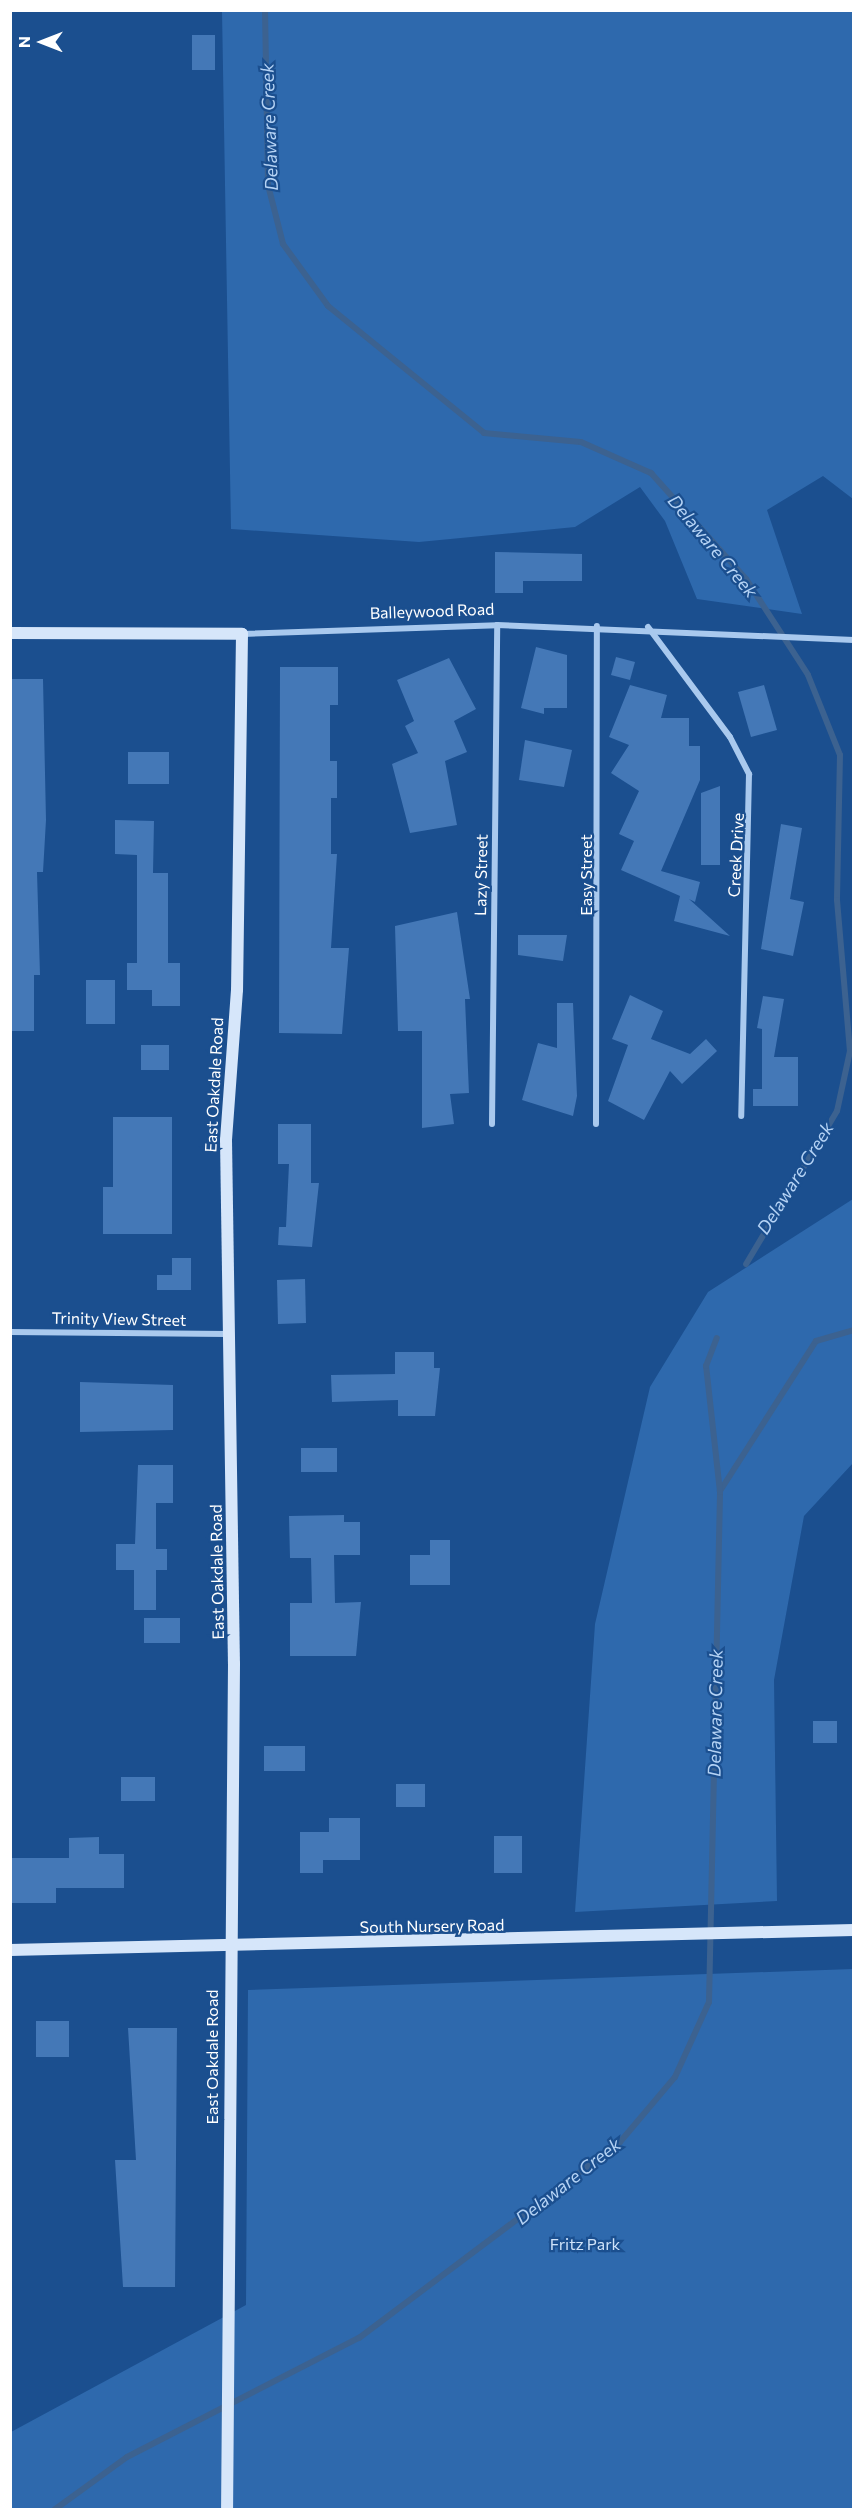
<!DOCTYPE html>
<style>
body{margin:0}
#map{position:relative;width:864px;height:2520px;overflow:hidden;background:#1b4f8f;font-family:Commissioner,sans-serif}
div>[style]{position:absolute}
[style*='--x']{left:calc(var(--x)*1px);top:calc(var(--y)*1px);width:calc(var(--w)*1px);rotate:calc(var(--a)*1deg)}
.green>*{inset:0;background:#2e69ad}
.stream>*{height:6px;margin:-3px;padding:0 3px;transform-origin:3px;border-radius:3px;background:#3c6290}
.building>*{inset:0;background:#4478b7}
.street>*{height:6px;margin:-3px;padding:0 3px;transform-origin:3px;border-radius:3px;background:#a9c9ee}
.secondary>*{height:12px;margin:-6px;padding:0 6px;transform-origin:6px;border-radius:6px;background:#d6e6fa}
span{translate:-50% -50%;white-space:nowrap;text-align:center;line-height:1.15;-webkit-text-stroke:4.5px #1b4f8f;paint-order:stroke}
.street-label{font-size:16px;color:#fff}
.park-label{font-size:16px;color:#cfe3fa}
.water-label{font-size:18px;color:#b5d3f5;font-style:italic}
.frame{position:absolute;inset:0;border:12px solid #fff;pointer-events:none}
.north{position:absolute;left:12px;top:12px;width:60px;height:60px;-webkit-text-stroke:4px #1b4f8f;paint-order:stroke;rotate:270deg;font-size:16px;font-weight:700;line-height:24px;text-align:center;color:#fff}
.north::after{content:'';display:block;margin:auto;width:21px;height:27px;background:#fff;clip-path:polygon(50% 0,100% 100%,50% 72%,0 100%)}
</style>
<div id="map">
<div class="green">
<i style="clip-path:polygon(222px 11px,853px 11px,853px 499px,823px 476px,767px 510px,802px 614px,697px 599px,665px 521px,640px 487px,575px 527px,419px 542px,231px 529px)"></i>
<i style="clip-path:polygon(853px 1199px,853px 1463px,804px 1516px,774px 1680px,777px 1901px,575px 1912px,595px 1624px,650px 1387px,708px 1292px)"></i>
<i style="clip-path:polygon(853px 1969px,853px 2509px,11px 2510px,11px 2432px,246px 2305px,248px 1990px)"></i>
</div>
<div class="stream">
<i style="--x:265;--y:10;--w:175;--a:89"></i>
<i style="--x:268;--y:185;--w:61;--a:75.7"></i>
<i style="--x:283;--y:244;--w:77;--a:54"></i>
<i style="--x:328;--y:306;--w:201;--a:39.1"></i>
<i style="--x:484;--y:433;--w:97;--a:5.3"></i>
<i style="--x:581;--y:442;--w:77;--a:23.9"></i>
<i style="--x:651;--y:473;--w:142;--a:48.1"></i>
<i style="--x:746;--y:579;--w:114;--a:57.1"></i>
<i style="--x:808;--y:675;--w:86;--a:68.2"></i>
<i style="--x:840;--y:755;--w:145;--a:91.2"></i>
<i style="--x:837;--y:900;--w:152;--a:85.1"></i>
<i style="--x:850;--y:1051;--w:61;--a:102.2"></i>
<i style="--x:837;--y:1111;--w:178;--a:120.7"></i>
<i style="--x:720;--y:1491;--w:178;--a:-57.4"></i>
<i style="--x:816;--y:1341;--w:40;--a:-16"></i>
<i style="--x:54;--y:2510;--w:90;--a:-36"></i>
<i style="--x:127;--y:2457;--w:261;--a:-27.2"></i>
<i style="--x:359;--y:2338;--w:326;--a:-36.9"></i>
<i style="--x:620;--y:2142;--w:85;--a:-49.8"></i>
<i style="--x:675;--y:2077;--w:82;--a:-65.6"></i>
<i style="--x:709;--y:2002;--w:510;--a:-88.76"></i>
<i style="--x:720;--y:1492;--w:127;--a:-96.3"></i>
<i style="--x:706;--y:1366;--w:30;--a:-69"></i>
</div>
<div class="building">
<i style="clip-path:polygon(192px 35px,215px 35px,215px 70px,192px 70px)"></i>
<i style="clip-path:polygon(495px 552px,582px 554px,582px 581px,523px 581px,523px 593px,495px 593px)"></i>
<i style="clip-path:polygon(536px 647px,567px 655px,567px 708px,544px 708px,544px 714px,521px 708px)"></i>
<i style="clip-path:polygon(616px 657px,635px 662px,630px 680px,611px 675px)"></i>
<i style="clip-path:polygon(449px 658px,476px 709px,454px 721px,467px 752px,445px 761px,457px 825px,410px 833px,392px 764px,418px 753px,405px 726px,414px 721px,397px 680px)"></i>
<i style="clip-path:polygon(280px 667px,338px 667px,338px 705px,330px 705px,330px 761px,337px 761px,337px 798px,331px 798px,331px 854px,337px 854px,331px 948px,349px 948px,342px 1034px,279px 1033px)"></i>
<i style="clip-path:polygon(10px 679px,43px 679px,46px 820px,43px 872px,37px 872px,40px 975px,34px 975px,34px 1031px,10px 1031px)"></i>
<i style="clip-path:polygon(630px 685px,667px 695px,661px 718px,689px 718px,689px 746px,700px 746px,700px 780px,661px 871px,700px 882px,695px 902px,689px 899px,730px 936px,674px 921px,680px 896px,621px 870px,634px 841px,619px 834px,639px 791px,611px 773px,629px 745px,609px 737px)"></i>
<i style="clip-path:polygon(764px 685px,777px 730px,751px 737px,738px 692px)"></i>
<i style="clip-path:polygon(525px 740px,572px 750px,564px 787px,519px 780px)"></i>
<i style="clip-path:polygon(128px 752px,169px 752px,169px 784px,128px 784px)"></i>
<i style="clip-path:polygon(720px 786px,720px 865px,701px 865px,701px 793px)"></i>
<i style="clip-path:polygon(115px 820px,154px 821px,153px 873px,168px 873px,168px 963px,180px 963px,180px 1006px,152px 1006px,152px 990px,127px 990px,127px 963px,137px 963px,137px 855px,115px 854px)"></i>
<i style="clip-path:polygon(781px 824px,802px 828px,790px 899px,804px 902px,793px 956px,761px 949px)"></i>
<i style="clip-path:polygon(457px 912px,470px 999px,465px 999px,469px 1093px,450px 1094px,454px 1124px,422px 1128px,422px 1031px,398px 1031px,395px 926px)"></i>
<i style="clip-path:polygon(518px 935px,567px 935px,563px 961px,518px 955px)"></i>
<i style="clip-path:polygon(86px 980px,115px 980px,115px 1024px,86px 1024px)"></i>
<i style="clip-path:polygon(630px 995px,663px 1011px,651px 1039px,690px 1054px,706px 1039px,717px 1051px,682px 1084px,670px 1071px,644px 1120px,608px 1101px,628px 1045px,612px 1039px)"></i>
<i style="clip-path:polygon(763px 996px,784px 999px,774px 1057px,798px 1057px,798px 1106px,753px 1106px,753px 1089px,762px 1089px,762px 1029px,757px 1028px)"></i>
<i style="clip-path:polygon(557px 1003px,573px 1003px,577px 1096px,573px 1116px,522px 1100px,538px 1043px,557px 1048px)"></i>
<i style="clip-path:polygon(141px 1045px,169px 1045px,169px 1070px,141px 1070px)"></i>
<i style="clip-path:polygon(113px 1117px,172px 1117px,172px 1234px,103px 1234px,103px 1187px,113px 1187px)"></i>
<i style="clip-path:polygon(278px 1124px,311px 1124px,311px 1183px,319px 1183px,312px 1247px,278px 1245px,279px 1227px,286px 1227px,289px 1164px,278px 1164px)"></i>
<i style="clip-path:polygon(172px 1258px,191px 1258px,191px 1290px,157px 1290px,157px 1275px,172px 1275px)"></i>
<i style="clip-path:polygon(305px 1279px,306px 1323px,278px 1324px,277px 1280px)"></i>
<i style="clip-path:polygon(395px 1352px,434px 1352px,434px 1368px,440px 1368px,435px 1416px,398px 1416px,398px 1400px,332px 1402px,331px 1375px,395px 1374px)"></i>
<i style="clip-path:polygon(80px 1382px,173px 1385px,173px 1430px,80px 1432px)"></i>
<i style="clip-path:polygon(301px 1448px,337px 1448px,337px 1472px,301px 1472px)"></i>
<i style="clip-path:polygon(138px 1465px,173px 1465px,173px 1503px,156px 1503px,156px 1549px,167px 1549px,167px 1570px,156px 1570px,156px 1610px,134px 1610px,134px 1570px,116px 1570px,116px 1544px,135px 1544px)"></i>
<i style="clip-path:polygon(344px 1515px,344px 1522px,360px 1522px,360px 1555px,334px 1555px,335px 1603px,361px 1602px,356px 1656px,290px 1656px,290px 1603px,312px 1603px,311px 1558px,290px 1558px,289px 1516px)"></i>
<i style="clip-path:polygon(430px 1540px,450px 1540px,450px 1585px,410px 1585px,410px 1555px,430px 1555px)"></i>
<i style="clip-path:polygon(144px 1618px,180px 1618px,180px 1643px,144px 1643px)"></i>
<i style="clip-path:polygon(813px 1721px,837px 1721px,837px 1743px,813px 1743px)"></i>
<i style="clip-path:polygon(264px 1746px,305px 1746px,305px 1771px,264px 1771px)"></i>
<i style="clip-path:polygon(121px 1777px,155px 1777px,155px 1801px,121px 1801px)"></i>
<i style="clip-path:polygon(396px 1784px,425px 1784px,425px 1807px,396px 1807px)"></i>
<i style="clip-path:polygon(329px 1818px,360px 1818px,360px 1860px,323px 1860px,323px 1873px,300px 1873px,300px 1832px,329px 1832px)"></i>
<i style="clip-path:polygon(494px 1836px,522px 1836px,522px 1873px,494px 1873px)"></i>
<i style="clip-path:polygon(99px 1837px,99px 1854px,124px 1854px,124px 1888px,56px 1888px,56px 1903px,10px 1903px,10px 1858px,69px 1858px,69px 1838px)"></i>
<i style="clip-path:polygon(36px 2021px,69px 2021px,69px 2057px,36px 2057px)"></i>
<i style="clip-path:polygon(128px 2028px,177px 2028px,175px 2287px,123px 2287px,115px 2160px,136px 2160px)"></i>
</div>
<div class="street">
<i style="--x:648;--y:627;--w:137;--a:53.3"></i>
<i style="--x:730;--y:737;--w:42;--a:62.8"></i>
<i style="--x:749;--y:774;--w:342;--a:91.3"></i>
<i style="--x:243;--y:634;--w:254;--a:-2"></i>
<i style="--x:497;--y:625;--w:357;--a:2.4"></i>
<i style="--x:492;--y:1124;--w:499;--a:-89.4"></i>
<i style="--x:596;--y:1124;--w:498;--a:-89.9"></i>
<i style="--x:10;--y:1332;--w:217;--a:0.5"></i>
</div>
<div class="secondary">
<i style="--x:10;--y:633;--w:232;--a:0.2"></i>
<i style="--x:242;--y:634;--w:356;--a:90.8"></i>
<i style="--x:237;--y:990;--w:150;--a:94.2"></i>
<i style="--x:226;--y:1140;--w:524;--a:89.13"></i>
<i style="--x:234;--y:1664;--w:846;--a:90.47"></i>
<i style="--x:10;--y:1950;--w:844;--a:-1.36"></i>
</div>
<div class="street-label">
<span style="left:432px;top:611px;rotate:-2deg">Balleywood Road</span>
<span style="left:736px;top:855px;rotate:-87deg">Creek Drive</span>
<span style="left:481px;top:875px;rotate:-89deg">Lazy Street</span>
<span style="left:586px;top:875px;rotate:-90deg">Easy Street</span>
<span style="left:214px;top:1085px;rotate:-87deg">East Oakdale Road</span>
<span style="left:119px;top:1319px;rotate:1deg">Trinity View Street</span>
<span style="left:217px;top:1572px;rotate:-91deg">East Oakdale Road</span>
<span style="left:432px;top:1926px;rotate:-1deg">South Nursery Road</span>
<span style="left:212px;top:2057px;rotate:-90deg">East Oakdale Road</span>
</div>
<div class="park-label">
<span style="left:585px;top:2244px">Fritz Park</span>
</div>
<div class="water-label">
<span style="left:269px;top:127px;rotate:-92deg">Delaware Creek</span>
<span style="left:713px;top:546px;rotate:50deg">Delaware Creek</span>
<span style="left:795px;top:1178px;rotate:-58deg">Delaware Creek</span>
<span style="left:715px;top:1713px;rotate:-89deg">Delaware Creek</span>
<span style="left:568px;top:2181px;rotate:-38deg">Delaware Creek</span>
</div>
<div class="frame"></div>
<div class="north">N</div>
</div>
